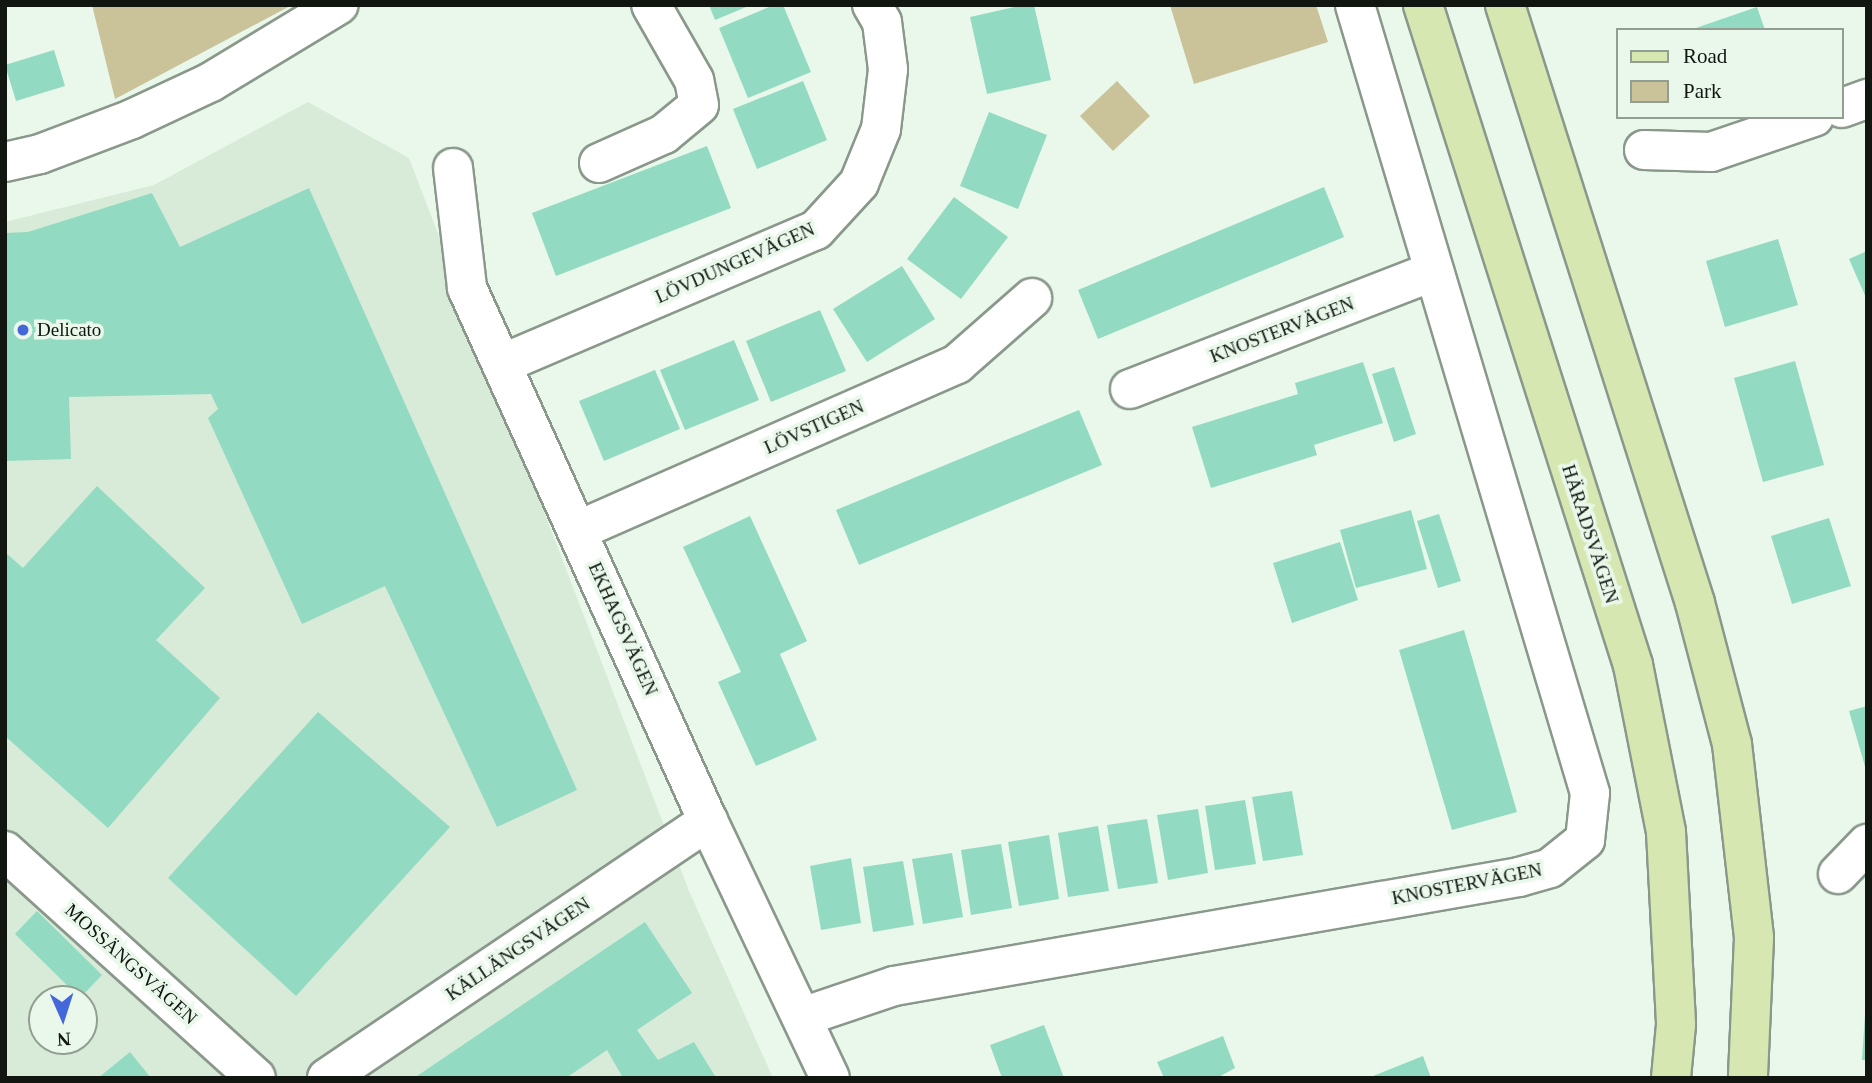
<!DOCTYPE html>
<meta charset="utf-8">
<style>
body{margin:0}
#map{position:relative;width:1872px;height:1083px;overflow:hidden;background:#e9f8ea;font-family:"Times New Roman",serif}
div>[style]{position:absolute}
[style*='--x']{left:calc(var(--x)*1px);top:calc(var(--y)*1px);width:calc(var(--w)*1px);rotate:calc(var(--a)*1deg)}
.built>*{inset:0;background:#d7ebd8}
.green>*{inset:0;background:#cac298}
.building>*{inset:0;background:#93dac2}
.roads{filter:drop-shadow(2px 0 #8a988b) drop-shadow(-2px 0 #8a988b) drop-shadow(0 2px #8a988b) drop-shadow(0 -2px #8a988b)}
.minor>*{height:38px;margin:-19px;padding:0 19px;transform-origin:19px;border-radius:19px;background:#fff}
.major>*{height:38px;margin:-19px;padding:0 19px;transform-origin:19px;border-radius:19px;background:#d7e7b1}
.dots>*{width:19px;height:19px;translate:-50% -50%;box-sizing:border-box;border:4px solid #e9f8ea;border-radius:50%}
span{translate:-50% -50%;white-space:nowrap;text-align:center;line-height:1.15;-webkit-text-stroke:7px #e9f8ea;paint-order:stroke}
.street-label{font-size:19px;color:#111611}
.poi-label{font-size:19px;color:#111611}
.left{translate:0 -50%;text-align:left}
.frame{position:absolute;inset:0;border:7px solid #111611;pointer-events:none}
.legend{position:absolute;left:1616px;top:28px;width:228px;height:91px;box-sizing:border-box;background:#e9f8ea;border:2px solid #939e93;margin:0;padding:9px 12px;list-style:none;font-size:21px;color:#111611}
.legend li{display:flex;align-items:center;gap:14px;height:35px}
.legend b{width:35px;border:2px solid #939e93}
.north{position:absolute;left:28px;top:985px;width:70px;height:70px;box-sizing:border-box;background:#e9f8ea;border:2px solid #939e93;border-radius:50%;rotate:177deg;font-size:19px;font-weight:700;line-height:28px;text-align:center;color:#111611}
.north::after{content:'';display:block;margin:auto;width:24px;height:32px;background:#4468da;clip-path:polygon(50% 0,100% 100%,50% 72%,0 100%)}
</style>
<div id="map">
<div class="built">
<i style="clip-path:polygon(evenodd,308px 102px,409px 158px,689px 891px,773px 1078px,5px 1078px,5px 222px,154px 185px,308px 102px,42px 999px,84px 999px,84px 1041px,42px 1041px,42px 999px)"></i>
</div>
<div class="green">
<i style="clip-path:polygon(92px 5px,292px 5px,115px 99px)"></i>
<i style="clip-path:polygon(1170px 5px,1316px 5px,1328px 42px,1194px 84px)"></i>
<i style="clip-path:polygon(1117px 81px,1150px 116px,1113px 151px,1080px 116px)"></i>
</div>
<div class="building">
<i style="clip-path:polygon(709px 5px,751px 5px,715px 20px)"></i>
<i style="clip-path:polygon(774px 5px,783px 5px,811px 72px,748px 98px,719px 28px)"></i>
<i style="clip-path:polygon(1024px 5px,1034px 5px,1051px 80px,987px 94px,970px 17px)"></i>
<i style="clip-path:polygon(1757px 7px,1765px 30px,1693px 30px,1693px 29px)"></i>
<i style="clip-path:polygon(54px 50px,65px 86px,16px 101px,5px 65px)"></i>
<i style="clip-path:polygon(803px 81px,827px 140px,757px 169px,733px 109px)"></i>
<i style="clip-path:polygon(989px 112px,1047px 135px,1018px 209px,960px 186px)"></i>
<i style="clip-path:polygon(707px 146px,731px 208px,556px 276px,532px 213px)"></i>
<i style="clip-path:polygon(1324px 187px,1344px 237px,1098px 339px,1078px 290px)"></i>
<i style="clip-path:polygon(309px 188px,577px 790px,497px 827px,385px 586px,302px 624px,208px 418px,218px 409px,211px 394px,69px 397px,71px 459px,5px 461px,5px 233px,28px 232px,152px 193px,180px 247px)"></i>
<i style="clip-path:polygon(954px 197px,1008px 237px,961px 299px,907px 259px)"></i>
<i style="clip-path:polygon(1778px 239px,1798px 305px,1725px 327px,1706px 261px)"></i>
<i style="clip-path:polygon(1867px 251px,1867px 300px,1849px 259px)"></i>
<i style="clip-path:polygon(902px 266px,935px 319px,867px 362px,833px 309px)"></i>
<i style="clip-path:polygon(820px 310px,846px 371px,771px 402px,746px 341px)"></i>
<i style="clip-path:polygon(734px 340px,759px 400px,685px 430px,660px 370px)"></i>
<i style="clip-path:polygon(1795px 361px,1824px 465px,1763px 482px,1734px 378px)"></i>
<i style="clip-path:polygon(1363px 362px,1383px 423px,1314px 445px,1317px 455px,1211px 488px,1192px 427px,1298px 394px,1295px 383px)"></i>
<i style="clip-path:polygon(1394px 367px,1416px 434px,1394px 442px,1372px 374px)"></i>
<i style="clip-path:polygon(655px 370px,680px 429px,604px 461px,579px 401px)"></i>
<i style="clip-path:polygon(1079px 410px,1102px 465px,859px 565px,836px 510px)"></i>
<i style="clip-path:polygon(97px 486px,205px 588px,156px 640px,220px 698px,108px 828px,5px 736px,5px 552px,23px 568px)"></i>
<i style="clip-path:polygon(1411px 510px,1427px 569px,1356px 588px,1340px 530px)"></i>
<i style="clip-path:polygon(1439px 514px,1461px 581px,1438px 588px,1417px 521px)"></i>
<i style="clip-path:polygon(750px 516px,807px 641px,780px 654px,817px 740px,756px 766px,718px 682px,741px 672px,683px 547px)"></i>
<i style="clip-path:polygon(1829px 518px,1851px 586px,1792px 604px,1771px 536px)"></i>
<i style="clip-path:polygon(1340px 542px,1358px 600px,1292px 623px,1273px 563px)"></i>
<i style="clip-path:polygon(1464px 630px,1517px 812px,1452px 830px,1399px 650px)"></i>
<i style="clip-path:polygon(1867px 706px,1867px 770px,1866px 770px,1849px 711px)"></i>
<i style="clip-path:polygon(318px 712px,450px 827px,296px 996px,168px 878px)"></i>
<i style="clip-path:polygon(1292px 791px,1303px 855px,1263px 861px,1252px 797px)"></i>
<i style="clip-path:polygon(1245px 800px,1256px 864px,1215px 870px,1205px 806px)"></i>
<i style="clip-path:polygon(1198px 809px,1208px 873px,1168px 880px,1157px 815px)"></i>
<i style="clip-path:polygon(1147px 819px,1158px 883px,1118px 889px,1107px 825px)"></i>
<i style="clip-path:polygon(1098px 826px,1109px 891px,1068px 897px,1058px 833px)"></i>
<i style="clip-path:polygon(1049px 835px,1059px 899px,1019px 906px,1008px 842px)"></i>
<i style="clip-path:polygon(1001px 844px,1012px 908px,971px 915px,961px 850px)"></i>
<i style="clip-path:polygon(952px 853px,963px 917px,923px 924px,912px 859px)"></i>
<i style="clip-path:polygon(851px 858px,861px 923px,821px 930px,810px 866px)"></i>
<i style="clip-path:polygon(903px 861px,914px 925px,873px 932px,863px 867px)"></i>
<i style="clip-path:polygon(37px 911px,102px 975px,80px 998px,15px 934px)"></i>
<i style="clip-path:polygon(645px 922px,692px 993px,637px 1030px,658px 1060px,694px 1042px,715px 1076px,623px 1078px,607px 1050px,566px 1078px,414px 1078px)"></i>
<i style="clip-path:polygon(1865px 1014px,1867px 1015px,1867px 1060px,1862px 1060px)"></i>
<i style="clip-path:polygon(1044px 1025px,1064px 1078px,1002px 1078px,990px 1045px)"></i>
<i style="clip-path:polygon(1223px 1036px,1235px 1068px,1217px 1078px,1164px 1078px,1157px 1062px)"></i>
<i style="clip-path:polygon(130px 1052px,151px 1078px,98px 1078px)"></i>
<i style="clip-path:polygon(1423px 1056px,1431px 1078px,1368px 1078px)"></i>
</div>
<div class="roads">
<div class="minor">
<i style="--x:1842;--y:108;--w:27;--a:-20"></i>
<i style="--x:1644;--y:150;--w:67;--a:1.7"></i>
<i style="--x:1711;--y:152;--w:109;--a:-18.8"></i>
<i style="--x:5;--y:162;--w:36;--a:-13"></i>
<i style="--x:40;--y:154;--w:98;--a:-20.8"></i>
<i style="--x:132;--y:119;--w:87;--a:-25.1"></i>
<i style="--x:211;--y:82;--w:149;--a:-31.2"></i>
<i style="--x:599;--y:163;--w:71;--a:-24"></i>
<i style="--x:664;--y:134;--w:45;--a:-39.6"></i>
<i style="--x:699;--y:105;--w:25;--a:-101"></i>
<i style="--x:694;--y:80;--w:86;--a:-119.8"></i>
<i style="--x:453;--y:168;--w:121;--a:83.3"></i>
<i style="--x:467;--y:288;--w:585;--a:65.67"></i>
<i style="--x:708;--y:821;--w:284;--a:64.6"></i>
<i style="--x:504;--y:363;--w:339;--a:-23.1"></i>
<i style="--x:816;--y:230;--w:64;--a:-47.5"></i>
<i style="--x:859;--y:183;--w:58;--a:-67.8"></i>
<i style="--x:881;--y:129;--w:60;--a:-83.3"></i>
<i style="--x:888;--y:69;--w:47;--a:-97.3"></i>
<i style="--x:882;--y:22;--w:20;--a:-120"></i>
<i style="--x:1130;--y:389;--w:326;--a:-21.2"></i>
<i style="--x:579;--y:530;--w:413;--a:-23.7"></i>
<i style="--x:957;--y:364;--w:100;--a:-41.3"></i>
<i style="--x:5;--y:851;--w:338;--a:42.1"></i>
<i style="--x:1838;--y:874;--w:42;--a:-46"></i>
<i style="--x:802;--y:1017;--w:97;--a:-18.6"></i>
<i style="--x:894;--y:986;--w:634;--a:-9.89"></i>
<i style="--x:1519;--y:877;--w:32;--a:-16"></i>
<i style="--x:1550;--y:868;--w:45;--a:-38.7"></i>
<i style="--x:1585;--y:840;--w:47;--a:-83.9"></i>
<i style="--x:1590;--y:793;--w:822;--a:-106.61"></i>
<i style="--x:327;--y:1078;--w:460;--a:-34"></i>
</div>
<div class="major">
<i style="--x:1423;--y:5;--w:693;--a:72.35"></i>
<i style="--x:1633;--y:665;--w:170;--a:78.8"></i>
<i style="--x:1666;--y:832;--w:193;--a:87"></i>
<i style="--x:1676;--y:1025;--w:53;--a:95.4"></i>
<i style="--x:1505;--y:5;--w:627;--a:72.37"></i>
<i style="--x:1695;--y:603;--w:146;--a:75.3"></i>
<i style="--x:1732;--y:744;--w:195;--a:83.5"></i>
<i style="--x:1754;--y:938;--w:140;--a:92.5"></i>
</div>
</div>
<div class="dots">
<i style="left:23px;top:330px;background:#4468da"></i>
</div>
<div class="street-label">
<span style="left:735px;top:263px;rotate:-24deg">LÖVDUNGEVÄGEN</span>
<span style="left:1282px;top:330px;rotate:-21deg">KNOSTERVÄGEN</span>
<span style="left:814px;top:427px;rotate:-24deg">LÖVSTIGEN</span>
<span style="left:1590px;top:534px;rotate:72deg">HÄRADSVÄGEN</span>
<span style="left:623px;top:629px;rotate:66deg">EKHAGSVÄGEN</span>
<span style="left:1467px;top:884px;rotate:-11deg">KNOSTERVÄGEN</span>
<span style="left:518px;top:949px;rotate:-34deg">KÄLLÄNGSVÄGEN</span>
<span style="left:131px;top:964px;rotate:42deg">MOSSÄNGSVÄGEN</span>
</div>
<div class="poi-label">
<span class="left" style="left:37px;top:330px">Delicato</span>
</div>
<div class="frame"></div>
<ul class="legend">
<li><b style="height:9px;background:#d7e7b1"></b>Road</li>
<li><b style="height:19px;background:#cac298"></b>Park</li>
</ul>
<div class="north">N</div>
</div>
